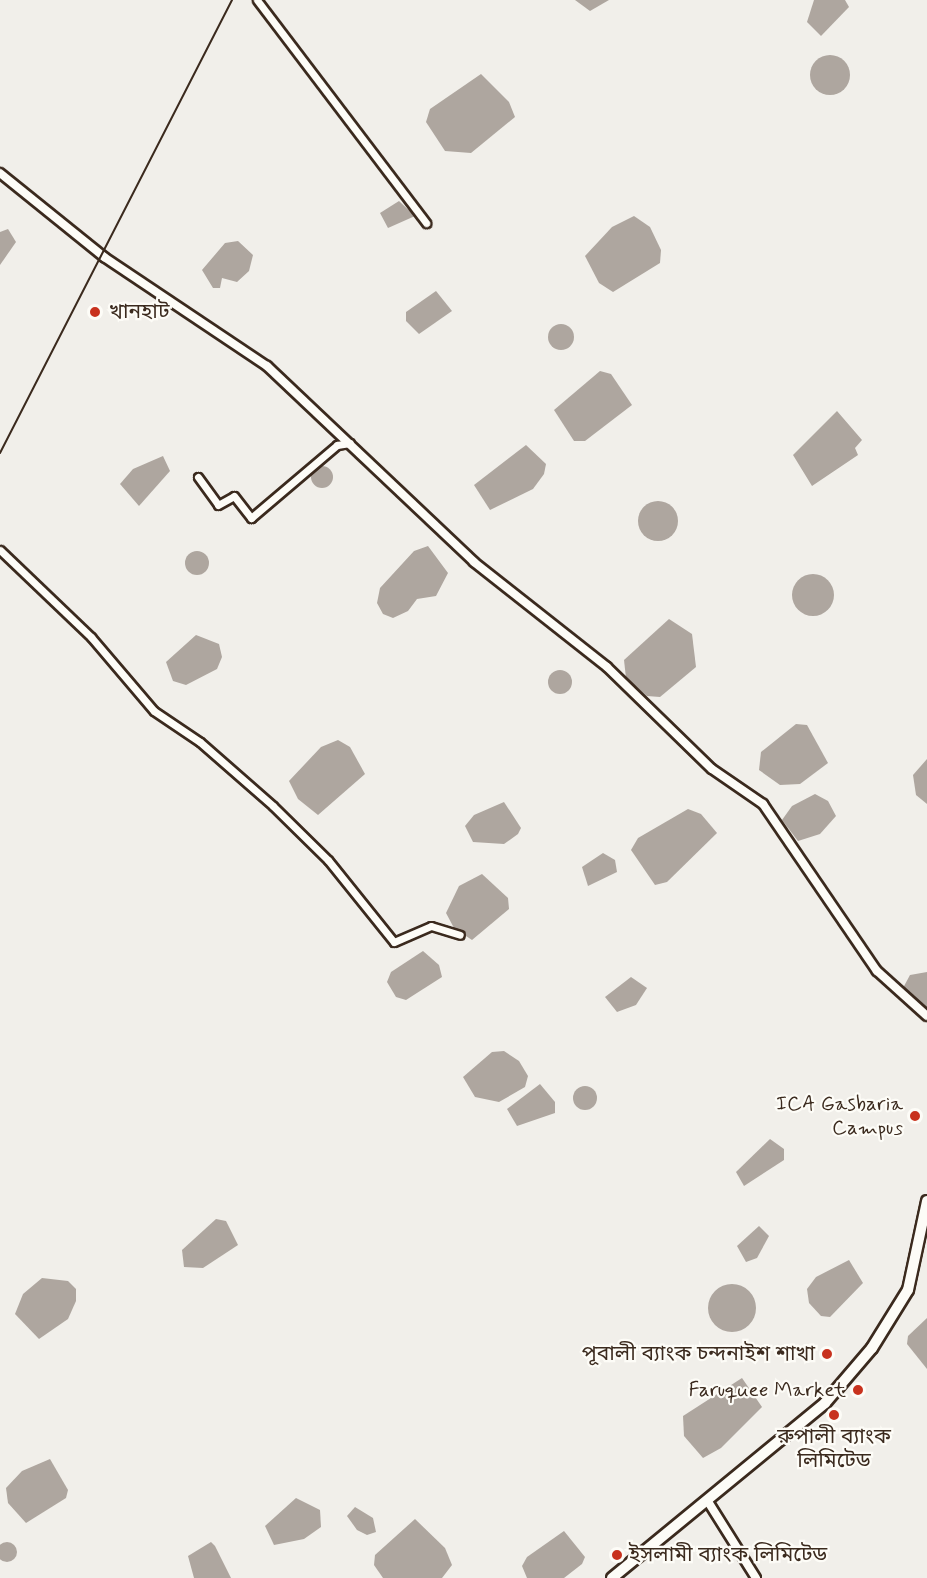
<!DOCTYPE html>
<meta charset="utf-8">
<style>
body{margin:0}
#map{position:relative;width:927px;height:1578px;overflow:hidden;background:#f1efea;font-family:Mynerve,"Noto Sans Bengali",sans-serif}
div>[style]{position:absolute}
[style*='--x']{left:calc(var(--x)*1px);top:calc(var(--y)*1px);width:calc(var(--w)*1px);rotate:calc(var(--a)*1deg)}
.water>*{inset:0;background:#aea69f}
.round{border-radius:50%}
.roads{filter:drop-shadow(2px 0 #3b2a1e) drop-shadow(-2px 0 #3b2a1e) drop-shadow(0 2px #3b2a1e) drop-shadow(0 -2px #3b2a1e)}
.minor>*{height:7px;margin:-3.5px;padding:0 3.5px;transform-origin:3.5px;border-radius:3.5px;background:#fdfcf7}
.tertiary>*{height:8px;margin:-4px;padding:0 4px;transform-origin:4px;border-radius:4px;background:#fdfcf7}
.trunk>*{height:10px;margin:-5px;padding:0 5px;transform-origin:5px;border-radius:5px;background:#fdfcf7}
.rail>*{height:2px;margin:-1px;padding:0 1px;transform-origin:1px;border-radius:1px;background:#3b2a1e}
.dots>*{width:16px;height:16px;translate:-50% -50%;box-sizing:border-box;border:3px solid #fdfcf7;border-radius:50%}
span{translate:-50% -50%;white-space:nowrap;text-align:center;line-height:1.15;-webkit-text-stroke:4.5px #fdfcf7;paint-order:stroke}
.poi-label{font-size:21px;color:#3b2a1e}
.left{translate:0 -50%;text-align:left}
.right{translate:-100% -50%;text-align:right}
</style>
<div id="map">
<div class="water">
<i style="clip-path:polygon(575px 0,609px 0,590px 11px)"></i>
<i style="clip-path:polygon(814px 0,845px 0,849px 7px,821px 36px,807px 22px)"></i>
<i class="round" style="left:810px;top:55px;width:40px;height:40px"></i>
<i style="clip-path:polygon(481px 74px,509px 102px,515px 117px,471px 153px,445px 151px,426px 122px,430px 109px)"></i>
<i style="clip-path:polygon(399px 201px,415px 216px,388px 228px,380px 213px)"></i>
<i style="clip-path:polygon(634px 216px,650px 227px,661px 250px,660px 263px,613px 292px,599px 283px,585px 256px,612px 227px)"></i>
<i style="clip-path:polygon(8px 229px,16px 242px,0 265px,0 232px)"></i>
<i style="clip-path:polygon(238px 241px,253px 255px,249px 271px,237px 282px,222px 278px,220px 288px,213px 288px,202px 270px,225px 243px)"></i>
<i style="clip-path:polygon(436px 291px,452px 311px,419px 334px,406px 321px,406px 312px)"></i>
<i class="round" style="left:548px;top:324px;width:26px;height:26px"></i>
<i style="clip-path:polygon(600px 371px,611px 374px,632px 405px,585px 441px,574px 441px,554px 410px)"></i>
<i style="clip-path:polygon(837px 411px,862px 440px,855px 448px,858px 455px,812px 486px,793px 455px)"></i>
<i style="clip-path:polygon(526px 445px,546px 464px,544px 474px,533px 489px,490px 510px,474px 485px)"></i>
<i style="clip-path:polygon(163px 456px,170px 471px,139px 506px,120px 484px,133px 469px)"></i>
<i class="round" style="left:311px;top:466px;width:22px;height:22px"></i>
<i class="round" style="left:638px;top:501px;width:40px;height:40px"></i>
<i style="clip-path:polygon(428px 546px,448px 573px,436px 596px,417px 599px,408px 611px,393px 618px,383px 614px,377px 603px,380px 588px,414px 551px)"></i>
<i class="round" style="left:185px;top:551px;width:24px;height:24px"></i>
<i class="round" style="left:792px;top:574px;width:42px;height:42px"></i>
<i style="clip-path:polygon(669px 619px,692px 634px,696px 667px,660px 697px,647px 696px,626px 678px,624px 660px)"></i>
<i style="clip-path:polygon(196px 635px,219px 644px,222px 657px,217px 669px,186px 685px,173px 681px,166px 662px)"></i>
<i class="round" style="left:548px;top:670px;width:24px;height:24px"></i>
<i style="clip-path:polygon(796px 724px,807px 725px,828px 763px,800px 784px,780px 785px,759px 770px,761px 752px)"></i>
<i style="clip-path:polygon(338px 740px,350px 747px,365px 774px,318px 815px,298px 799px,289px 781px,321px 747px)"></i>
<i style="clip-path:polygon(927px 759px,927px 804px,916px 795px,913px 775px)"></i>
<i style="clip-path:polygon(815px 794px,828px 801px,836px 816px,820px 834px,798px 841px,782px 820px,792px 806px)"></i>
<i style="clip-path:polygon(504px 802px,521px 828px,518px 834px,504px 844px,473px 842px,465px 826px,474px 815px)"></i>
<i style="clip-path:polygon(688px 809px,701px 814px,717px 833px,667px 882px,655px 885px,631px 850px,638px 838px)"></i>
<i style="clip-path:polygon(603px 853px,615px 860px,617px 872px,588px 886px,582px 867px)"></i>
<i style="clip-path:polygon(482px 874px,508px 898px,509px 909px,472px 940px,454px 928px,446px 913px,459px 886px)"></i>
<i style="clip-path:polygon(423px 951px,439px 965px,442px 977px,406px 1000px,396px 997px,387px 982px,391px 972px)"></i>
<i style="clip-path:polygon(927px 972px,927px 1012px,903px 988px,910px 975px)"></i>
<i style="clip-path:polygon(631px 977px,647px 988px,636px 1005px,617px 1012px,605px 997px)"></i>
<i style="clip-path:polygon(504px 1051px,519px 1061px,528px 1076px,525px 1087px,499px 1102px,475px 1097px,463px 1077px,492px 1052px)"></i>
<i style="clip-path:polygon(540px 1084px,555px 1102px,555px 1113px,517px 1126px,507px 1109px)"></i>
<i class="round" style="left:573px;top:1086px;width:24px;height:24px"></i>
<i style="clip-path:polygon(770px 1139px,784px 1149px,784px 1160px,744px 1186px,736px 1172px)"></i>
<i style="clip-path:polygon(216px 1219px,226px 1221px,238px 1245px,203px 1268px,184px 1267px,182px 1250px)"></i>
<i style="clip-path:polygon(759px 1226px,769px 1236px,757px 1258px,746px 1262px,737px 1246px)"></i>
<i style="clip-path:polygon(849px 1260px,863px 1283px,830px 1317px,821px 1316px,809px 1303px,807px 1289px,816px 1277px)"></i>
<i style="clip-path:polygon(42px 1278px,68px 1281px,76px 1289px,76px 1301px,68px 1319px,39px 1339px,15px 1314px,23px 1294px)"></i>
<i class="round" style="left:708px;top:1284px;width:48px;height:48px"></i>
<i style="clip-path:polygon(927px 1318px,927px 1369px,907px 1344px,908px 1336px)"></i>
<i style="clip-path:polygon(742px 1378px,762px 1407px,721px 1448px,703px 1458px,684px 1436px,683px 1416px)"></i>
<i style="clip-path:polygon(50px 1459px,68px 1490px,66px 1498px,26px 1523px,8px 1503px,6px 1488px,22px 1471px)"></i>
<i style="clip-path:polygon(296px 1498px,320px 1510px,321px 1527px,304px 1539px,274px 1545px,265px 1526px)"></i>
<i style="clip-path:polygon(355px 1507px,373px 1518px,376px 1532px,367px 1535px,357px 1530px,347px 1516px)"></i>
<i style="clip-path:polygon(415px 1519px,445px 1548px,452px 1565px,442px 1578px,383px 1578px,374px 1565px,375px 1555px)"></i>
<i style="clip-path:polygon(564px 1531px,585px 1557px,582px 1564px,564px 1578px,527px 1578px,522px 1566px,527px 1557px)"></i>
<i class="round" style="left:-3px;top:1542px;width:20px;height:20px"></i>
<i style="clip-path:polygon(211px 1542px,215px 1546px,231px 1578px,194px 1578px,188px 1556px)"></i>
</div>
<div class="roads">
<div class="minor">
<i style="--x:257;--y:0;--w:280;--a:52.8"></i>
<i style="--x:198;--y:477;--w:34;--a:54"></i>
<i style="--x:218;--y:505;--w:18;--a:-29"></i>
<i style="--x:234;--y:496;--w:28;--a:52"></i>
<i style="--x:251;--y:518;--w:113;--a:-40.3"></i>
<i style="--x:337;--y:445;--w:13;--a:-9"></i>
<i style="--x:0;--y:550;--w:126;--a:43.7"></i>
<i style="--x:91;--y:637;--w:97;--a:49.6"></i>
<i style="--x:154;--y:711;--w:55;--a:34"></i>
<i style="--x:200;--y:742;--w:97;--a:41.2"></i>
<i style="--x:273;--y:806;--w:77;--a:44.5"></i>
<i style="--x:328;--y:860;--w:105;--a:51.2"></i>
<i style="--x:394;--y:942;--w:40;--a:-23.4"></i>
<i style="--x:431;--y:926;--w:30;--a:17"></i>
</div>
<div class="tertiary">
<i style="--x:0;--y:173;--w:134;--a:38.9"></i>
<i style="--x:104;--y:257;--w:196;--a:33.8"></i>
<i style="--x:267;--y:366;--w:285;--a:43.4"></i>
<i style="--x:474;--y:562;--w:169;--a:38.3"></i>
<i style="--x:607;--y:667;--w:146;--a:44.2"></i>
<i style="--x:712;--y:769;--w:62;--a:34.5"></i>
<i style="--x:763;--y:804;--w:202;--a:55.7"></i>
<i style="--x:877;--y:971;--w:67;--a:42"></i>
<i style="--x:707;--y:1500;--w:92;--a:57.9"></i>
</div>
<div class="trunk">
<i style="--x:612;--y:1578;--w:276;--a:-39.4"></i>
<i style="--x:825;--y:1403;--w:72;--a:-49.5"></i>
<i style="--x:872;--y:1348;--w:68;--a:-58.2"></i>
<i style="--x:908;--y:1290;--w:91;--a:-77.9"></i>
</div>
</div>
<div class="rail">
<i style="--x:0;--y:453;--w:509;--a:-62.88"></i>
</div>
<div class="dots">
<i style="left:95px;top:312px;background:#c8321e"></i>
<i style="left:915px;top:1116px;background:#c8321e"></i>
<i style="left:827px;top:1354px;background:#c8321e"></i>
<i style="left:858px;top:1390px;background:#c8321e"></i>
<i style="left:834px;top:1415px;background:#c8321e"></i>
<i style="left:617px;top:1555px;background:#c8321e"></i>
</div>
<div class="poi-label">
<span class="left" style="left:109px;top:312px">খানহাট</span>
<span class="right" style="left:903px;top:1116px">ICA Gasbaria<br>Campus</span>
<span class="right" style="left:815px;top:1354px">পূবালী ব্যাংক চন্দনাইশ শাখা</span>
<span class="right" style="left:846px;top:1390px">Faruquee Market</span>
<span style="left:834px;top:1449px">রুপালী ব্যাংক<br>লিমিটেড</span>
<span class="left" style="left:629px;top:1555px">ইসলামী ব্যাংক লিমিটেড</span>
</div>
</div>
